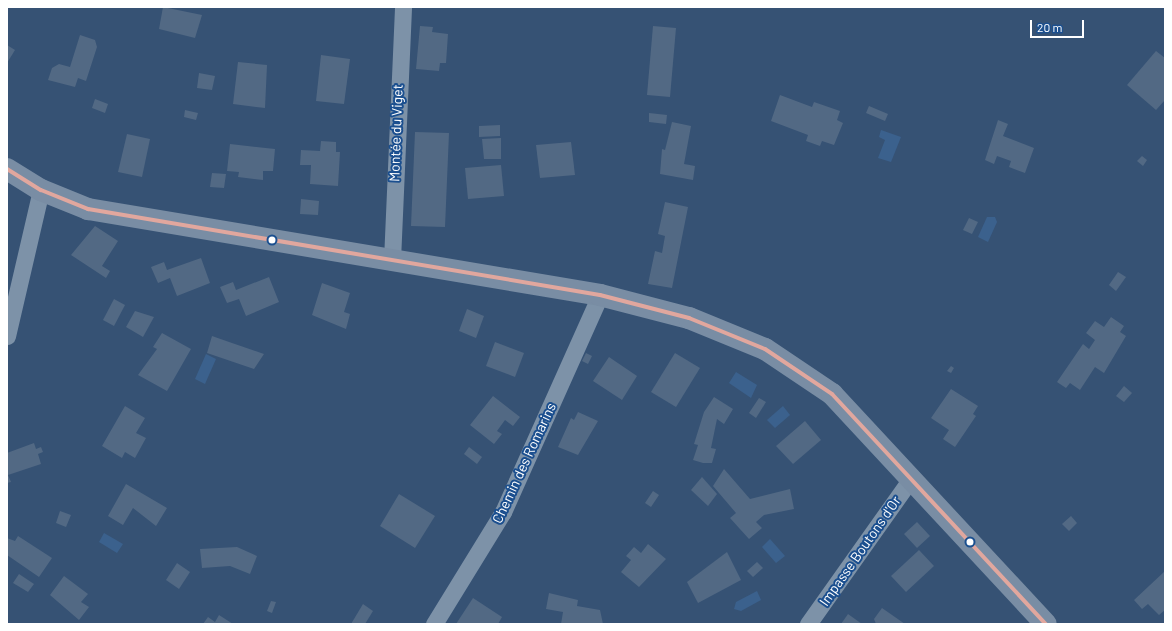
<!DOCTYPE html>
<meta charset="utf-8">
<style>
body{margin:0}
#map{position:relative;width:1172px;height:631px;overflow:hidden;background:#365274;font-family:Barlow,sans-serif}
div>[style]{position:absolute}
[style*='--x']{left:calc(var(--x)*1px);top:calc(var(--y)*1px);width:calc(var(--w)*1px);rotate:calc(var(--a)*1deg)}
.water>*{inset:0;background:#3b618d}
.building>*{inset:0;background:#526984}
.street>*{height:17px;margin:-8.5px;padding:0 8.5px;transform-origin:8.5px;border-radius:8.5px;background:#7d92a8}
.secondary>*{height:22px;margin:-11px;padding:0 11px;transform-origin:11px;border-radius:11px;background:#798da4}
.bus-1>*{height:4px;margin:-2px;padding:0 2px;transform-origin:2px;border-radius:2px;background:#e1a79e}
.dots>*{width:11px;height:11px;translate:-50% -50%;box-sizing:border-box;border:2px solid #1b4f8f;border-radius:50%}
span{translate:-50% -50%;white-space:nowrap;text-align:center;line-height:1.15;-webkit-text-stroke:4px #1b4f8f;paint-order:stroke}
.street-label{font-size:14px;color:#fff}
.frame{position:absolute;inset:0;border:8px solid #fff;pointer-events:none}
.scale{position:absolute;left:1030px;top:20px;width:54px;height:18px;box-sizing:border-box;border:2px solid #fff;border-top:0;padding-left:5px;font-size:12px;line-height:14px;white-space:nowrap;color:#fff;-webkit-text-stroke:3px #1b4f8f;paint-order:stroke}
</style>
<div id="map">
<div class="water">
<i style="clip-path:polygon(881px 130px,901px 137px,891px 162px,878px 158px,885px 140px,879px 137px)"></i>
<i style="clip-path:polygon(987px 217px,995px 217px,997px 222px,988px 242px,978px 237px)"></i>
<i style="clip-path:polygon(206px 354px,216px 359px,205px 384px,195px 379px)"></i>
<i style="clip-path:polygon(736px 372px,757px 385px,751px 398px,729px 383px)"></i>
<i style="clip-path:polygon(783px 406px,790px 415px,775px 428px,767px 420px)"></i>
<i style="clip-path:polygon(104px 533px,123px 544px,117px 553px,99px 542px)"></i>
<i style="clip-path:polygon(770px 539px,785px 556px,776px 563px,762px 547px)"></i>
<i style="clip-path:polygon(757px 591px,761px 600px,741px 611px,734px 609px,736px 602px)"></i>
</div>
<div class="building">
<i style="clip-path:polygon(163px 7px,202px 15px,195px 38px,159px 29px)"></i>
<i style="clip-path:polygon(420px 26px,433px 27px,432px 32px,448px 34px,446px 63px,440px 63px,439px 71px,416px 69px)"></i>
<i style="clip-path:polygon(653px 26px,676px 28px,670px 97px,647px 95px)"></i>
<i style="clip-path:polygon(80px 35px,95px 40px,97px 47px,86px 81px,78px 78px,75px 87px,48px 80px,52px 68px,59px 64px,70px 67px)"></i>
<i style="clip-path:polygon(7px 45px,15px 50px,7px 63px)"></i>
<i style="clip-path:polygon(1156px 51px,1165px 58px,1165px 100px,1156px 110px,1127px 85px)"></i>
<i style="clip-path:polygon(321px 55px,350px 59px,344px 104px,316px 101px)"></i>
<i style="clip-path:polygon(238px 62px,267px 65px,265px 108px,233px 104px)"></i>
<i style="clip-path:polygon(199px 73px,215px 76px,212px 90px,197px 88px)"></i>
<i style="clip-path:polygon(780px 95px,812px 107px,814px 102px,840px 111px,837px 120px,843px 123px,834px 145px,822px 141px,820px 146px,806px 141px,808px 135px,771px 121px)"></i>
<i style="clip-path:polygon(95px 99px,108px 104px,105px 113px,92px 108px)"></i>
<i style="clip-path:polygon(869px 106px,888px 114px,885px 121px,866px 113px)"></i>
<i style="clip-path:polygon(185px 110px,198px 113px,196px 120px,184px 117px)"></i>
<i style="clip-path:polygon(649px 113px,667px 115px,666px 124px,649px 122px)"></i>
<i style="clip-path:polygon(998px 120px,1008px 124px,1003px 136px,1034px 148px,1025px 173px,1009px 167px,1011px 161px,997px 156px,994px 164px,985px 160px)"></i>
<i style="clip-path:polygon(672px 122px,691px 126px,684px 164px,695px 166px,693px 180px,660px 174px,662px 149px,665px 150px)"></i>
<i style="clip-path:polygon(500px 125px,500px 136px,479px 137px,479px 126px)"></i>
<i style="clip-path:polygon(415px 132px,449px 133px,445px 227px,411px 226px)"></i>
<i style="clip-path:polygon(127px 134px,150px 139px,142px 177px,118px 172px)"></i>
<i style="clip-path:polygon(501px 138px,501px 159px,484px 159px,482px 139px)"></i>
<i style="clip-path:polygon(321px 141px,336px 142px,336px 152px,340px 152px,338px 186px,310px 184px,311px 165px,300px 165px,301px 150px,320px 151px)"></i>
<i style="clip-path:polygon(571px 142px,575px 175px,540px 178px,536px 145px)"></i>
<i style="clip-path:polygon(230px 144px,275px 149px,273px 171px,263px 171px,263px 180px,238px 177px,239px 172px,227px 171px)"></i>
<i style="clip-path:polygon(1142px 156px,1147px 160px,1143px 166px,1137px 161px)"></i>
<i style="clip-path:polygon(501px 165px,504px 196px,468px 199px,465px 168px)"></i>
<i style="clip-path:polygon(212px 173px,226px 174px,224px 188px,210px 187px)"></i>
<i style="clip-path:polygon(301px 199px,319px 201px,318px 215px,300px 214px)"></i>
<i style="clip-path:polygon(665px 202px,688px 207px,672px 288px,648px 284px,655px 251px,662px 253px,665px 236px,658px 234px)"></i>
<i style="clip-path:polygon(969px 218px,978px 222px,972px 234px,963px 230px)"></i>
<i style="clip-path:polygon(95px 226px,118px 241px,102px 266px,110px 271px,106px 278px,71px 255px)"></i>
<i style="clip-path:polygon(201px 258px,210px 283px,177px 296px,170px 278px,158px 283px,151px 267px,164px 262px,167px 270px)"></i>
<i style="clip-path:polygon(1118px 272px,1126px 277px,1116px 291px,1109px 285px)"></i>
<i style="clip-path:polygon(269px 277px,279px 302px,246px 316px,239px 299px,227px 303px,220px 287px,233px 282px,236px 290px)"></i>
<i style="clip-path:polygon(322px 283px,350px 293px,344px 312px,350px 314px,346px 329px,312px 315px)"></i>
<i style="clip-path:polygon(114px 299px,125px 305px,114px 326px,103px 320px)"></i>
<i style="clip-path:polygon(467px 309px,484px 316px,476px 338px,459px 331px)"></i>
<i style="clip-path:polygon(135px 311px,154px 317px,143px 337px,126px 327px)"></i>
<i style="clip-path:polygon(1111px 317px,1124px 326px,1120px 332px,1126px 336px,1104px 373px,1095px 367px,1080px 390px,1070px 383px,1066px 388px,1057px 382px,1083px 344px,1089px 349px,1095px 340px,1086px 333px,1095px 321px,1104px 327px)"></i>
<i style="clip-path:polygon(162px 333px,191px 349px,167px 391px,138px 375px,157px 349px,153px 347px)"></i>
<i style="clip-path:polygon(212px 336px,232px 343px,264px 354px,254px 369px,207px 353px)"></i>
<i style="clip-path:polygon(495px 342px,524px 353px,515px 377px,486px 366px)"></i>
<i style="clip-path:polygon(586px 353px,592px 356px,588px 364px,582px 361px)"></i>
<i style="clip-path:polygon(675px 353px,700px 368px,676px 407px,651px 392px)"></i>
<i style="clip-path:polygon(609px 357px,637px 376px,622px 400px,593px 381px)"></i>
<i style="clip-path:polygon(951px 366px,954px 368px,951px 373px,947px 371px)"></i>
<i style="clip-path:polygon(1124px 386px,1132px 393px,1124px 402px,1116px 396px)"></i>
<i style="clip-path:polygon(951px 389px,978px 406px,973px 414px,976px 416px,955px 447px,943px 439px,949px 430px,931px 418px)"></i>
<i style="clip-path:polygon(493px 396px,520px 417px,513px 426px,505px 420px,497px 431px,502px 434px,494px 444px,470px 425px)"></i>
<i style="clip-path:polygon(714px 397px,733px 409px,724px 424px,717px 419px,711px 448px,716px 449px,712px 463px,703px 463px,693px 460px,698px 445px,694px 444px,704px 412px)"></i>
<i style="clip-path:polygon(759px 398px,766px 402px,756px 418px,749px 413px)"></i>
<i style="clip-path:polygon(125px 406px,145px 418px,136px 433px,146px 438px,135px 458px,125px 452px,122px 458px,102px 446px)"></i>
<i style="clip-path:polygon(578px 412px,598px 421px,578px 455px,558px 447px,571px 418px,574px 420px)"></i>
<i style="clip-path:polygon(805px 421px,821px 440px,793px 464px,776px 446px)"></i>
<i style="clip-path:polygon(34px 443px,36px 449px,41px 447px,43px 452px,38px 454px,41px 464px,8px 475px,11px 482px,7px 483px,7px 453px)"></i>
<i style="clip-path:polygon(469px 447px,482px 457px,477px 464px,464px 454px)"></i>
<i style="clip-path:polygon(724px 469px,750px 499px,790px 489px,794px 509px,764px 515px,756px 522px,762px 528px,749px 539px,730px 518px,736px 513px,713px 486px)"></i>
<i style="clip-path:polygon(702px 477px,717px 494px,708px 506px,691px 490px)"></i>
<i style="clip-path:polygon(126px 484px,167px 508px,156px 526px,133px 508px,123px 525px,108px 516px)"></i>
<i style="clip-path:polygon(653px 491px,659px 495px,651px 507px,645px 503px)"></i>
<i style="clip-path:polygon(399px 494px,435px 516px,415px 548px,380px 526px)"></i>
<i style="clip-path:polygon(60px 511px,71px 515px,66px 527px,56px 523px)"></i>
<i style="clip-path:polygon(1071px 516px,1077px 523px,1069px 531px,1062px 524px)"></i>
<i style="clip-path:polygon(917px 522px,930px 536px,917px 548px,904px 534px)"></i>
<i style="clip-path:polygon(18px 536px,52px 558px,39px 577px,7px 555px,7px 538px,15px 541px)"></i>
<i style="clip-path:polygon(648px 544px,666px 559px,639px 587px,621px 572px,631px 560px,626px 556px,634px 547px,641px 553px)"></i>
<i style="clip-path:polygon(237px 547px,257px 556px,250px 574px,230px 566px,202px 568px,200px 549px)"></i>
<i style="clip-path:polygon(919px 550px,934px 566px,906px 592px,891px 576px)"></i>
<i style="clip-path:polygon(727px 552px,741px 580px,698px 603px,687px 582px)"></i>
<i style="clip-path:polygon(757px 562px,763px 568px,753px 577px,747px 571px)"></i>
<i style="clip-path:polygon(177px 563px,190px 572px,179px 589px,166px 580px)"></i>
<i style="clip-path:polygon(1165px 571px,1165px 610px,1159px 615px,1148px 604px,1142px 609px,1134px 600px)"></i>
<i style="clip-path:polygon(19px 574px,34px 584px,28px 592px,13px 583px)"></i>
<i style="clip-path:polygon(64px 576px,88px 594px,81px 602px,89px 607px,79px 620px,50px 595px)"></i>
<i style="clip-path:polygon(549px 593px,578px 600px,577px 606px,600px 610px,603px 624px,561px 624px,563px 612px,546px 609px)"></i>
<i style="clip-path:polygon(473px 598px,502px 617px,498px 624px,456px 624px)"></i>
<i style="clip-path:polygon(271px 601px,276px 602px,272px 613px,267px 611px)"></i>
<i style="clip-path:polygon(363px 604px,373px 611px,365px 624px,351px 624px)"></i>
<i style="clip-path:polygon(882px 608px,905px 624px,876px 624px,874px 619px)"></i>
<i style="clip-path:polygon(848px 614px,862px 624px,841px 624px)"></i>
<i style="clip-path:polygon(219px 615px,233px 624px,203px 624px,208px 617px,215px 622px)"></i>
</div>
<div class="street">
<i style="--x:392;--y:260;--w:253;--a:-87.5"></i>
<i style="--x:7;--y:336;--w:150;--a:-76.9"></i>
<i style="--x:434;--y:624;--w:132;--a:-58.4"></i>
<i style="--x:503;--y:512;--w:238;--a:-65.9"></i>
<i style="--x:808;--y:624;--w:180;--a:-54.7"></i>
</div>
<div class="secondary">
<i style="--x:7;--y:169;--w:40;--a:32"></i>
<i style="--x:41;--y:190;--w:51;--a:22"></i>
<i style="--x:88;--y:209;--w:519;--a:9.53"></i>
<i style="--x:600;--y:295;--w:92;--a:14.5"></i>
<i style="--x:689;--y:318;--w:82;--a:22.2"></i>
<i style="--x:765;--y:349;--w:81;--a:33.9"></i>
<i style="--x:832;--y:394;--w:314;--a:47.1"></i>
</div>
<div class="bus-1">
<i style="--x:7;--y:169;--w:40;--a:32"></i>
<i style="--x:41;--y:190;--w:51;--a:22"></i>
<i style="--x:88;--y:209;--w:519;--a:9.53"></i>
<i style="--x:600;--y:295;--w:92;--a:14.5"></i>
<i style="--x:689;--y:318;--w:82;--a:22.2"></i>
<i style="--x:765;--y:349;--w:81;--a:33.9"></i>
<i style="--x:832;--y:394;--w:314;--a:47.1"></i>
</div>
<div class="dots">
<i style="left:272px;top:240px;background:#fff"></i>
<i style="left:970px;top:542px;background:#fff"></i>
</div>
<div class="street-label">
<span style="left:396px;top:133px;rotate:-88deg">Montée du Viget</span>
<span style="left:524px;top:463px;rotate:-65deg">Chemin des Romarins</span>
<span style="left:860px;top:551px;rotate:-55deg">Impasse Boutons d'Or</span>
</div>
<div class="frame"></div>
<div class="scale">20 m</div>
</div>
